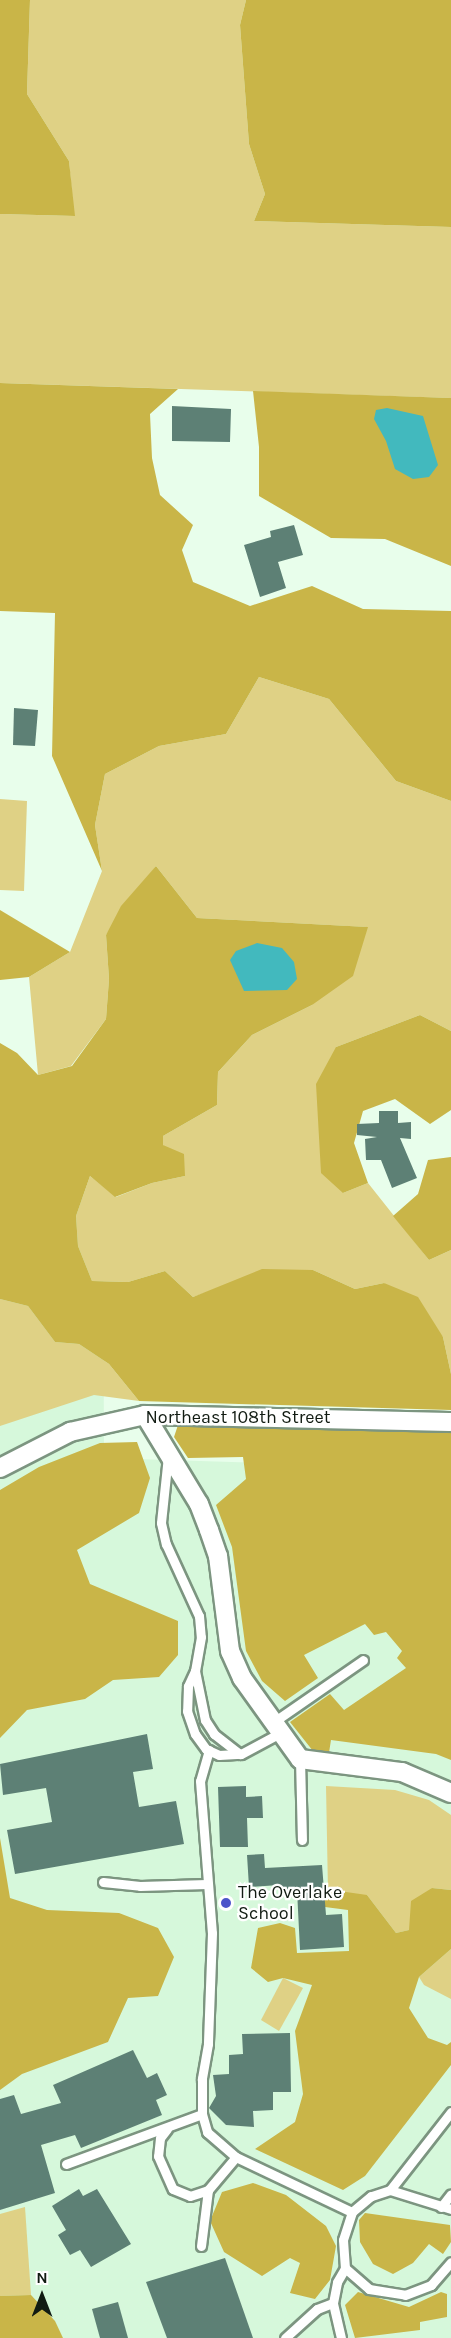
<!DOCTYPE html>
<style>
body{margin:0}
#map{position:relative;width:451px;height:2338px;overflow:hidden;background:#e8feeb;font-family:Karla,sans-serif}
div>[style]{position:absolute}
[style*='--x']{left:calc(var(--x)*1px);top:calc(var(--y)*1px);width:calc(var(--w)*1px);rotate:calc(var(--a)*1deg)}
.built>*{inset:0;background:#d6f8db}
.green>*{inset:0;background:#dfd185}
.forest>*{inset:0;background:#c9b548}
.water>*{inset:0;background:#42b9be}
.building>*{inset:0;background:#5d8075}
.roads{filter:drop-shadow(2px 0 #7c9580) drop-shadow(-2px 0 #7c9580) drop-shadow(0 2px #7c9580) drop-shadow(0 -2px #7c9580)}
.lane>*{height:9px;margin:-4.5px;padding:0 4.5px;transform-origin:4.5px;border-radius:4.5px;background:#fff}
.street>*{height:18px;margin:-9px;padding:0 9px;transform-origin:9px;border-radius:9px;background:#fff}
.dots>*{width:16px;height:16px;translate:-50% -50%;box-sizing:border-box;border:3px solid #fff;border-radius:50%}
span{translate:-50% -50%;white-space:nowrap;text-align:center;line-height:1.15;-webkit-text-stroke:4.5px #fff;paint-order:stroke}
.street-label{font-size:18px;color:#111b12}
.poi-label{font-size:18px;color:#111b12}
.left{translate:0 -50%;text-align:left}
.north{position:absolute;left:12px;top:2266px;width:60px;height:60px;-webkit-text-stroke:4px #fff;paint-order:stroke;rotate:0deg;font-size:16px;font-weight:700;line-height:24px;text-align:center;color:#111b12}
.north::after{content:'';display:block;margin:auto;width:21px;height:27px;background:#111b12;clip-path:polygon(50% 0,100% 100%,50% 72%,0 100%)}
</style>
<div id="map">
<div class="built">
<i style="clip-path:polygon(0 1195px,103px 1198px,104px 1458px,451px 1469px,451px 2338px,0 2338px)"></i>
</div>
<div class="green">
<i style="clip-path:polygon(30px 0,246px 0,240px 25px,249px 144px,265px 194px,254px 221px,451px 227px,451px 398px,0 383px,0 214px,74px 216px,69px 161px,27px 94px)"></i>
<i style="clip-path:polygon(259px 677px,329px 699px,396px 781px,451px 801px,451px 1031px,420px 1015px,336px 1047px,343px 1193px,368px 1183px,429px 1260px,451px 1250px,451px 1374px,443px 1337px,384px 1283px,355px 1289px,313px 1270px,227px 1285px,193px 1297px,165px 1271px,128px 1282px,92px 1281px,78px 1246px,76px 1216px,90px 1176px,116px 1197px,152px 1183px,185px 1176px,163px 1145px,163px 1136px,217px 1105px,218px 1072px,252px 1035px,312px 1005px,367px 927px,197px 918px,156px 866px,106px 935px,109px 979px,106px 1019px,71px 1066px,38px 1075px,29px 977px,70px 952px,102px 871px,95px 825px,105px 774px,159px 746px,226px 734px)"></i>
<i style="clip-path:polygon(0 799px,27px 801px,24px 891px,0 890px)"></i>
<i style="clip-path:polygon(0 1299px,28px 1306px,55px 1342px,79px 1344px,109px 1364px,139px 1401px,94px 1395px,0 1426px)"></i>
<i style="clip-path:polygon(326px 1786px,395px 1790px,429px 1800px,451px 1815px,451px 1890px,432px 1888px,409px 1930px,396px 1933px,367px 1895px,324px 1899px,328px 1892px)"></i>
<i style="clip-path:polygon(451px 1949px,451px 1999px,424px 1985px,419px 1977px)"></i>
<i style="clip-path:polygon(283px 1978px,303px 1988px,279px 2031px,261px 2020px)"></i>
<i style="clip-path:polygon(25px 2207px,31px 2295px,0 2296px,0 2214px)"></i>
</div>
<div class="forest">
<i style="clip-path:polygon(0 0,30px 0,27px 94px,69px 161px,75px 216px,0 214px)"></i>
<i style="clip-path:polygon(246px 0,451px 0,451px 227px,254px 221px,265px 194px,249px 144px,240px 25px)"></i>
<i style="clip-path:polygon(0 383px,178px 389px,150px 414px,152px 458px,160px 495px,193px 525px,182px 550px,193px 582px,250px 606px,312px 586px,363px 609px,451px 611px,451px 801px,396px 781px,329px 699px,259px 677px,226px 734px,159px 746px,105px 774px,95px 825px,102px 871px,52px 756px,55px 613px,0 611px)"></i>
<i style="clip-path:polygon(253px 391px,451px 398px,451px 566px,385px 539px,331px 538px,259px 496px,259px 447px)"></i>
<i style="clip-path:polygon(156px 866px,197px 918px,368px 927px,353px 976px,312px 1005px,252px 1035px,218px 1072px,217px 1105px,163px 1136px,163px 1145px,184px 1154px,185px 1176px,152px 1183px,115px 1197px,90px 1176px,76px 1216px,78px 1246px,92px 1281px,128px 1282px,165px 1271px,193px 1297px,262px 1269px,313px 1270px,355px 1289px,384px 1283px,418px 1297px,443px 1337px,451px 1374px,451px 1410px,139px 1401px,109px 1364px,79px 1344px,55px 1342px,28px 1306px,0 1299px,0 1043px,17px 1053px,38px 1075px,72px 1066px,106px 1019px,109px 979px,106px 935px,121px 906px)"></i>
<i style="clip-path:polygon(0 910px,70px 952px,29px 977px,0 980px)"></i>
<i style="clip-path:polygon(420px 1015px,451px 1031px,451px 1110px,430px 1124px,395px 1099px,363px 1111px,354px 1143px,368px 1183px,343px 1193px,321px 1173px,316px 1084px,336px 1047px)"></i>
<i style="clip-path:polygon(451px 1157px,451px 1250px,429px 1260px,393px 1216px,418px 1194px,428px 1160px)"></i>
<i style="clip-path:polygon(217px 1423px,451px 1430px,451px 1760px,436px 1754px,331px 1740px,328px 1759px,313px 1751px,290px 1722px,330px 1694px,344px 1710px,406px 1668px,397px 1658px,402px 1651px,386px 1632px,374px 1635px,365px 1624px,304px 1655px,318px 1678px,285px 1701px,262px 1681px,246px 1651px,232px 1547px,216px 1505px,246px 1479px,243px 1457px,188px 1458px,174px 1437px,178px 1425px)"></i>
<i style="clip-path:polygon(137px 1442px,150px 1478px,139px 1513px,77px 1550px,90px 1584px,178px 1621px,178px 1655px,159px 1677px,113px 1680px,85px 1699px,27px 1710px,0 1738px,0 1490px,39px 1467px,100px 1443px)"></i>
<i style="clip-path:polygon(0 1838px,10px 1898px,47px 1910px,119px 1913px,158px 1928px,174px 1957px,158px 1996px,128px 1998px,108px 2042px,22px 2074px,0 2090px)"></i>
<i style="clip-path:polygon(432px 1888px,451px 1890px,451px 1949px,419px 1977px,409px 2008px,428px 2038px,447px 2045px,451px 2042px,451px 2065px,365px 2176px,343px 2190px,255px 2149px,295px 2122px,303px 2094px,295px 2031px,312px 1985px,283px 1978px,268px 1982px,251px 1968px,258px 1928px,280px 1923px,295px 1928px,297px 1953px,349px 1951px,348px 1910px,325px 1907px,324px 1899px,339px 1891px,367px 1895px,396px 1933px,409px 1930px,411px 1901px)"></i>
<i style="clip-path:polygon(253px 2183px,286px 2195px,326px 2226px,336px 2246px,330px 2280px,315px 2299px,290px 2293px,300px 2263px,290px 2258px,262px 2276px,224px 2252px,210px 2221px,222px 2192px)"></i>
<i style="clip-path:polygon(365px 2213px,450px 2225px,451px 2242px,443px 2254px,429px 2244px,413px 2263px,393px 2274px,373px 2264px,360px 2242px,359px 2220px)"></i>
<i style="clip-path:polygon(358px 2292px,409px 2307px,441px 2292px,447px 2294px,447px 2317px,420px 2322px,420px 2330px,355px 2338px,345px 2305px)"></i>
<i style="clip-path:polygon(31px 2295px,55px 2321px,63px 2338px,0 2338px,0 2296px)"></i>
</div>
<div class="water">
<i style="clip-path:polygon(387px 408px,423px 416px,438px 465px,429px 477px,413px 479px,395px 469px,386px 441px,374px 419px,376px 410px)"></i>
<i style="clip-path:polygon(257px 943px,282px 948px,294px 962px,297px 979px,287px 990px,244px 991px,230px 960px,236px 951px)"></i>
</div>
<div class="building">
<i style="clip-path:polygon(172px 406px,231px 409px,230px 442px,172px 441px)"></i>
<i style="clip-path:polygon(294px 525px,303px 555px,278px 562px,286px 588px,260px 597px,244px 545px,271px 537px,270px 531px)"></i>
<i style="clip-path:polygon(14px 708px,38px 710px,35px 746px,13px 745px)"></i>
<i style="clip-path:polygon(379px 1111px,398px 1111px,398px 1123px,411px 1122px,411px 1139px,400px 1138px,417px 1178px,392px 1188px,381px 1160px,366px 1160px,365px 1139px,377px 1137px,357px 1135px,357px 1124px,379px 1123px)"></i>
<i style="clip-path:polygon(147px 1734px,153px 1769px,133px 1772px,139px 1807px,176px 1801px,184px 1844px,15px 1874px,7px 1830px,52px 1822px,46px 1788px,3px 1795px,0 1764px)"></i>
<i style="clip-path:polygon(246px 1786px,246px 1797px,262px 1796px,263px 1818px,247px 1818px,248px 1847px,220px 1847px,218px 1787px)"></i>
<i style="clip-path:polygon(264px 1854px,265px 1868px,322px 1865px,326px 1915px,342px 1914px,344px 1947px,300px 1950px,297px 1890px,279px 1891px,279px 1885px,249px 1887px,247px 1855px)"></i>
<i style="clip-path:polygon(290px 2033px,291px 2092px,273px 2092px,273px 2110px,253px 2111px,254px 2127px,226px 2125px,209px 2108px,216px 2096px,213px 2075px,229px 2074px,229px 2055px,243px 2054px,242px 2034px)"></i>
<i style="clip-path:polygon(133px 2050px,147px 2078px,157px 2073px,167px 2095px,156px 2100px,162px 2115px,81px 2148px,75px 2135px,41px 2145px,55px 2193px,0 2210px,0 2099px,14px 2095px,21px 2114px,61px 2103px,53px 2085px)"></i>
<i style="clip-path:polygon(79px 2189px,83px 2196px,97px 2189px,131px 2244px,91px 2267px,80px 2250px,70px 2255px,58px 2235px,66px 2230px,52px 2206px)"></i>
<i style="clip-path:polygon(225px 2258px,253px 2338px,167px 2338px,146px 2282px)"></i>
<i style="clip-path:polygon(118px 2302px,128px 2338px,100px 2338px,92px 2309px)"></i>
</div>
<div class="roads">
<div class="lane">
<i style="--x:168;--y:1456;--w:67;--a:96"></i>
<i style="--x:161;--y:1523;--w:22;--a:77"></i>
<i style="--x:166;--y:1544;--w:79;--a:65.4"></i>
<i style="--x:199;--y:1616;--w:21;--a:85"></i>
<i style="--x:201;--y:1637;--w:35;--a:100"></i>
<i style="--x:195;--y:1671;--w:17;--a:115"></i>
<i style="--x:188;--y:1686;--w:25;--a:92"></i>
<i style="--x:187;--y:1711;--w:24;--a:71"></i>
<i style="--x:195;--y:1734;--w:19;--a:54"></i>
<i style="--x:206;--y:1749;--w:14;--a:25"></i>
<i style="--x:219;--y:1755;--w:22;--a:-3"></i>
<i style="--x:241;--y:1754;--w:47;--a:-28.2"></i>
<i style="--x:195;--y:1671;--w:50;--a:78.5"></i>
<i style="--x:205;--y:1720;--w:17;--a:57"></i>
<i style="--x:214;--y:1734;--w:33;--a:38"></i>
<i style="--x:275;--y:1721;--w:107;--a:-34.7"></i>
<i style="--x:209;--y:1750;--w:32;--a:106"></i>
<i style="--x:200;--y:1781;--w:152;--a:85.5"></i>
<i style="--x:212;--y:1933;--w:111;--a:92.1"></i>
<i style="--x:208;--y:2044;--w:36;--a:100"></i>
<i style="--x:202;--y:2079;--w:35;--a:90"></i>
<i style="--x:202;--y:2114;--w:19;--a:74"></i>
<i style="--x:207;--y:2132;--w:38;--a:41"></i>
<i style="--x:236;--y:2157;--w:128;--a:25.4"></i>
<i style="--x:300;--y:1759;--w:81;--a:88.6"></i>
<i style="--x:103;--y:1882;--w:37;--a:6"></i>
<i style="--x:140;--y:1886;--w:67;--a:-1.7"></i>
<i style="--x:451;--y:2112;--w:99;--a:128"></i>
<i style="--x:390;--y:2190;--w:20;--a:162"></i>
<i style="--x:371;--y:2196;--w:25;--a:140"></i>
<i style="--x:352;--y:2212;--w:29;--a:108"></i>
<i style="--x:343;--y:2240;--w:28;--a:86"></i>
<i style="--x:345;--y:2268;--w:32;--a:41"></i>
<i style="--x:369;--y:2289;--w:36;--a:9"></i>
<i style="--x:405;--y:2295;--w:28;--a:-21"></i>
<i style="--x:431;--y:2285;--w:30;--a:-49"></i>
<i style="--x:167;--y:2129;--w:11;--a:128"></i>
<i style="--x:160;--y:2138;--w:18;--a:96"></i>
<i style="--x:158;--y:2156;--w:36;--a:66"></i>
<i style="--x:173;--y:2189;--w:18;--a:22"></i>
<i style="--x:190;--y:2196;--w:19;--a:-18"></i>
<i style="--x:66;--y:2164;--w:145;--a:-20.2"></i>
<i style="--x:390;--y:2190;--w:64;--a:17.3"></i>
<i style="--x:441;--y:2207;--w:16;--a:-52"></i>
<i style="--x:201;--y:2246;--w:56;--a:-82.9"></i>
<i style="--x:208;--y:2190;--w:43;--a:-49.7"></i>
<i style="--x:285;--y:2338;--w:43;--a:-42.2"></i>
<i style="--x:317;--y:2309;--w:17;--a:-21"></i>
<i style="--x:341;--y:2338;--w:36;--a:-103"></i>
<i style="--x:333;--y:2303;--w:21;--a:-79"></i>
<i style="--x:337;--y:2282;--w:16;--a:-60"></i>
</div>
<div class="street">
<i style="--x:145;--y:1415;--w:104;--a:58.8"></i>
<i style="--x:199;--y:1504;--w:28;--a:69"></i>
<i style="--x:209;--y:1530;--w:28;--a:71"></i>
<i style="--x:218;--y:1556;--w:96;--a:82.8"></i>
<i style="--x:230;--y:1651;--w:30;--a:66"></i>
<i style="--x:242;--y:1678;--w:100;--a:54.4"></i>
<i style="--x:300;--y:1759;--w:103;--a:7.3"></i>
<i style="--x:402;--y:1772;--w:53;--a:23.2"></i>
<i style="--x:0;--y:1468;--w:79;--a:-27.2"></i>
<i style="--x:70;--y:1432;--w:77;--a:-12.8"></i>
<i style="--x:145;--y:1415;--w:306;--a:1.3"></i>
</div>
</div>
<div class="dots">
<i style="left:226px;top:1903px;background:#4c54ca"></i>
</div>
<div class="street-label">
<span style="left:238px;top:1417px">Northeast 108th Street</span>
</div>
<div class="poi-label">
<span class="left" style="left:238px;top:1903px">The Overlake<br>School</span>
</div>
<div class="north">N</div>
</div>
